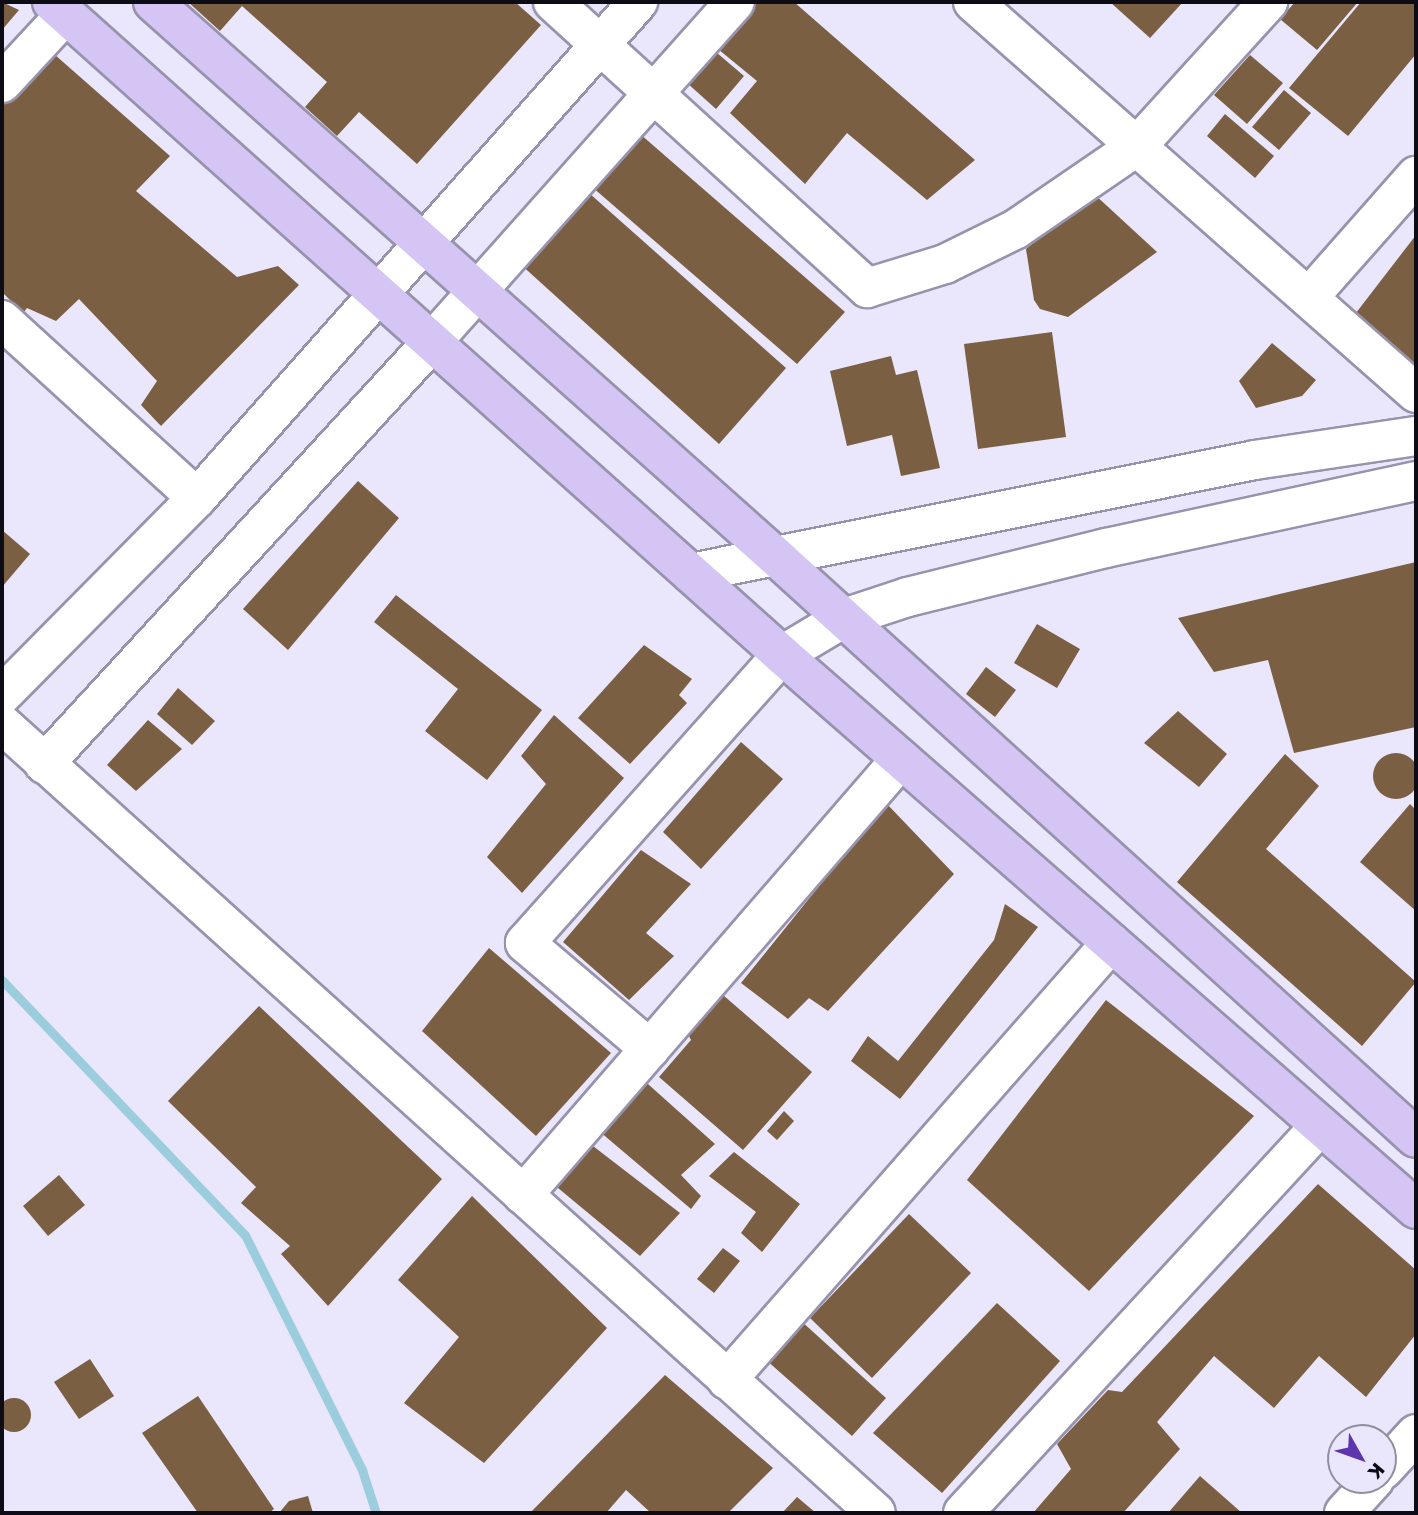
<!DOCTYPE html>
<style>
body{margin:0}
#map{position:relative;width:1418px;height:1515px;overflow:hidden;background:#eae6fc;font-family:"Golos Text",sans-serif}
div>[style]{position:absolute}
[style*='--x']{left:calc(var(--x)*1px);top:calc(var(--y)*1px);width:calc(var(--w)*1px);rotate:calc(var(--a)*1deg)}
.stream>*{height:9px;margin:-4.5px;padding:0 4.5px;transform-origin:4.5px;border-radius:4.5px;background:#9ccddd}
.building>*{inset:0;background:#7a5f42}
.round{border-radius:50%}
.roads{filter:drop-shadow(2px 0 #9893ac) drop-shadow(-2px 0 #9893ac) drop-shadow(0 2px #9893ac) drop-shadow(0 -2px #9893ac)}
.minor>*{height:38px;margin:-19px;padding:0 19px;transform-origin:19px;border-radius:19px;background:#fff}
.major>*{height:38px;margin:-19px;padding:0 19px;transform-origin:19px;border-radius:19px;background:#d5c5f4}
span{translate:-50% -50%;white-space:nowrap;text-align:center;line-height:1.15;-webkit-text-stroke:5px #eae6fc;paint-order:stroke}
.frame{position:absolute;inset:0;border:4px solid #0d0b14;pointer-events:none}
.north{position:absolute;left:1327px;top:1424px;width:70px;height:70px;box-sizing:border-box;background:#eae6fc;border:2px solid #928e9f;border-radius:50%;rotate:130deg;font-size:19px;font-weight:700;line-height:28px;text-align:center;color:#0d0b14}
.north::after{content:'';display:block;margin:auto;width:24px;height:32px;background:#5f35ad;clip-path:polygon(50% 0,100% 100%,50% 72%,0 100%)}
</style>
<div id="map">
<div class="stream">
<i style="--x:2;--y:980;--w:352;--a:46.4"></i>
<i style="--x:245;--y:1235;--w:263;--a:63.5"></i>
<i style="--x:362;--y:1470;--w:45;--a:72"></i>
</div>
<div class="building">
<i style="clip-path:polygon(2px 2px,19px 10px,2px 30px)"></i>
<i style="clip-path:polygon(188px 2px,515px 2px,541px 25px,417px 164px,359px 112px,337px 136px,305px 107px,327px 82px,242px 6px,220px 31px)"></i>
<i style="clip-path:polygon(740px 2px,794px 2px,975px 160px,927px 200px,847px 133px,805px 184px,730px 113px,757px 81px,707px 40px)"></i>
<i style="clip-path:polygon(1110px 2px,1183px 2px,1150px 38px)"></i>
<i style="clip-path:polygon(1295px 2px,1358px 2px,1317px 50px,1280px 19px)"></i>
<i style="clip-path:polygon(1361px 2px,1416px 2px,1416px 54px,1348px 136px,1289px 88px)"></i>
<i style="clip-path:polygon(703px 41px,744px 76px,716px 109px,676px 73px)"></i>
<i style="clip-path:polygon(46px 47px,170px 156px,136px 191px,237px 277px,278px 266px,299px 285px,161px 426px,141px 405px,157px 381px,79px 299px,56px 321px,27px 308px,23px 313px,2px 292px,2px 97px)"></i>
<i style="clip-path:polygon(1250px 55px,1283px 83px,1247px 124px,1214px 95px)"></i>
<i style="clip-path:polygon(1284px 90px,1311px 113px,1279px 150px,1252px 127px)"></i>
<i style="clip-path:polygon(1225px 114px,1274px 156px,1255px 178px,1207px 136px)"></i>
<i style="clip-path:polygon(632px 127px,845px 312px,797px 364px,584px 180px)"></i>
<i style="clip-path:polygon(580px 185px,786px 368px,719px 444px,518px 262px)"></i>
<i style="clip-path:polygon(1093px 193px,1157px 252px,1068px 317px,1040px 309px,1034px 300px,1026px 249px)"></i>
<i style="clip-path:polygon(1416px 235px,1416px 374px,1349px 322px)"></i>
<i style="clip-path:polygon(1052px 332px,1066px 437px,978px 449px,964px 344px)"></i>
<i style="clip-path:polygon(1272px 343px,1316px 380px,1302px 396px,1256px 408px,1239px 381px)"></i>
<i style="clip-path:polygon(891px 356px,896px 375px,917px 370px,940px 468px,901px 476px,892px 435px,847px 446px,830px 371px)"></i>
<i style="clip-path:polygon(358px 481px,399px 518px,288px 650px,243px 609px)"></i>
<i style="clip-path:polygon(2px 530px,30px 554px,2px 587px)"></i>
<i style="clip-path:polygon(1416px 562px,1416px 727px,1294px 753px,1268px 660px,1214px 672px,1178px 618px)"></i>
<i style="clip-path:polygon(396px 595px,542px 710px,487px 780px,425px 731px,458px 689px,374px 622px)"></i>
<i style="clip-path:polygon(1037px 624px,1080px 649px,1057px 688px,1014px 663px)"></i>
<i style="clip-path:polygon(644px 645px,692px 679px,679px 695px,687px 703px,630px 764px,578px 718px)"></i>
<i style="clip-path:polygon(986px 667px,1016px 690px,995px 717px,966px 694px)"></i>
<i style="clip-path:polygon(178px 688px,215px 721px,192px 745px,157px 714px)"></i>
<i style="clip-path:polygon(1178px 711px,1227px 754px,1199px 787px,1144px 743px)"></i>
<i style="clip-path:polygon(554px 715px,624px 778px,522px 893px,487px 857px,546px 784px,521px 756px)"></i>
<i style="clip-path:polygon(148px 720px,182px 749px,136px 791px,107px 765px)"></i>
<i style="clip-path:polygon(741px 742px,783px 779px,701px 869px,663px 832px)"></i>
<i class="round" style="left:1373px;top:753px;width:46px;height:46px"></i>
<i style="clip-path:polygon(1285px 754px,1319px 786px,1266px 849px,1416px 982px,1362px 1046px,1177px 882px)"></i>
<i style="clip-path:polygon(886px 803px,954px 874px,828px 1011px,809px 998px,788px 1019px,741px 983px)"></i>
<i style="clip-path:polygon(1410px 804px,1416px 810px,1416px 911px,1360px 862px)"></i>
<i style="clip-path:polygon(641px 850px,691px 884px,646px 933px,674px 956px,629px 1000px,563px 942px)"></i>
<i style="clip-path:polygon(1005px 904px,1038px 927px,900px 1099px,851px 1061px,868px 1036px,898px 1061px,994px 940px)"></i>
<i style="clip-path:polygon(489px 948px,611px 1053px,536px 1136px,422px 1031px)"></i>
<i style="clip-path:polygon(716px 989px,812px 1072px,743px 1150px,659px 1077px,691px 1040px,684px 1026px)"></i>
<i style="clip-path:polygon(1106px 1000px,1254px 1116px,1089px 1291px,967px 1180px)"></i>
<i style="clip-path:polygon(259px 1006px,442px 1179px,328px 1306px,281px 1254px,290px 1246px,241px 1203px,256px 1187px,168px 1101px)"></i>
<i style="clip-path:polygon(639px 1076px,715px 1144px,681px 1175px,701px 1196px,691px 1209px,599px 1131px)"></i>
<i style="clip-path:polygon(784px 1111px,794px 1121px,777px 1140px,767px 1131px)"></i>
<i style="clip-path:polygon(580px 1136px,680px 1213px,640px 1256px,546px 1178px)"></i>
<i style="clip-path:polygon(734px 1152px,800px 1204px,762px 1252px,741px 1233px,756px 1212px,709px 1176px)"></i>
<i style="clip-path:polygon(59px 1175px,85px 1205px,48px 1236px,23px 1206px)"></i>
<i style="clip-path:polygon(1318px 1184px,1416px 1270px,1416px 1334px,1366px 1397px,1319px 1356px,1274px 1408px,1214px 1356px,1157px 1422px,1180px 1449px,1123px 1513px,1033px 1513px,1071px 1469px,1057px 1444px,1108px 1390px,1122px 1392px)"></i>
<i style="clip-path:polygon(472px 1196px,607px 1328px,484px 1463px,404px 1403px,459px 1337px,398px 1280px)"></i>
<i style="clip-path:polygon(909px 1214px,971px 1273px,872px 1378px,810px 1318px)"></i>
<i style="clip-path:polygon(723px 1248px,740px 1261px,714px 1293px,697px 1279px)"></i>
<i style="clip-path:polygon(997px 1303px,1060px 1361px,942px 1493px,873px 1433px)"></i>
<i style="clip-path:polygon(800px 1320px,886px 1398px,852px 1436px,765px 1359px)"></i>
<i style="clip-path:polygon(90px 1359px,114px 1396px,79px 1419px,54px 1382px)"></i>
<i style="clip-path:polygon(665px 1375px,773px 1468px,728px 1513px,651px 1513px,626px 1490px,606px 1513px,530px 1513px)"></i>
<i style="clip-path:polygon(198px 1396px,274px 1509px,269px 1513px,198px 1513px,142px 1433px)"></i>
<i class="round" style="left:-3px;top:1398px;width:34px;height:34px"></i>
<i style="clip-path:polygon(1200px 1476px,1242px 1513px,1168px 1513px)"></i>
<i style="clip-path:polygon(308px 1496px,313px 1513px,279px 1513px,289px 1501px)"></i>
<i style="clip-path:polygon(797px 1497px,816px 1513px,782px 1513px)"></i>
</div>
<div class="roads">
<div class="minor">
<i style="--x:553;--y:2;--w:425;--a:42.3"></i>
<i style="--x:867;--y:288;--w:82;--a:-17.1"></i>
<i style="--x:945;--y:264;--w:79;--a:-26.2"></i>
<i style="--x:1016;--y:229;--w:147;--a:-34.4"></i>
<i style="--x:1137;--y:146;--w:195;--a:-47.7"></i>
<i style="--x:973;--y:2;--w:591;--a:41.43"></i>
<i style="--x:2;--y:83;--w:94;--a:-47.2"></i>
<i style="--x:1309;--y:297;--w:162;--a:-48.5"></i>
<i style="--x:2;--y:320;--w:264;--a:42.4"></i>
<i style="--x:691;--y:573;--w:575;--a:-11.33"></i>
<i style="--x:1255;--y:460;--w:163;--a:-8.5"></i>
<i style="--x:2;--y:695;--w:277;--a:-45.3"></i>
<i style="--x:197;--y:498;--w:664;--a:-48.36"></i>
<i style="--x:2;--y:724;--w:1177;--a:42.07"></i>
<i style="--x:44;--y:764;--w:573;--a:-47.4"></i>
<i style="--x:432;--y:342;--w:455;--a:-48.3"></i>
<i style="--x:650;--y:1049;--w:164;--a:-139.7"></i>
<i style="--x:525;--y:943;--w:386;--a:-48.3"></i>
<i style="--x:782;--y:655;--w:72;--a:-30.8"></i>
<i style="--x:844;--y:618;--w:67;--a:-18.2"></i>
<i style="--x:908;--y:597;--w:204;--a:-13.9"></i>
<i style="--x:1106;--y:548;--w:317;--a:-12.2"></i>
<i style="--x:523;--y:1195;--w:577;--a:-49.08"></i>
<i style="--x:727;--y:1380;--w:582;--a:-48.69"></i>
<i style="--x:1383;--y:1470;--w:49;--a:-47.5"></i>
<i style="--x:963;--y:1513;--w:527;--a:-47.31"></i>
<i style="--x:1344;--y:1513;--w:45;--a:-47.7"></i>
</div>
<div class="major">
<i style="--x:52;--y:2;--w:979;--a:41.81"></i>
<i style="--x:782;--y:655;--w:842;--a:41.15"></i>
<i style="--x:153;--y:2;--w:832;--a:41.69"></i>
<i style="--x:774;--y:555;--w:867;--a:42.24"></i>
</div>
</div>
<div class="frame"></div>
<div class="north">K</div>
</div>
